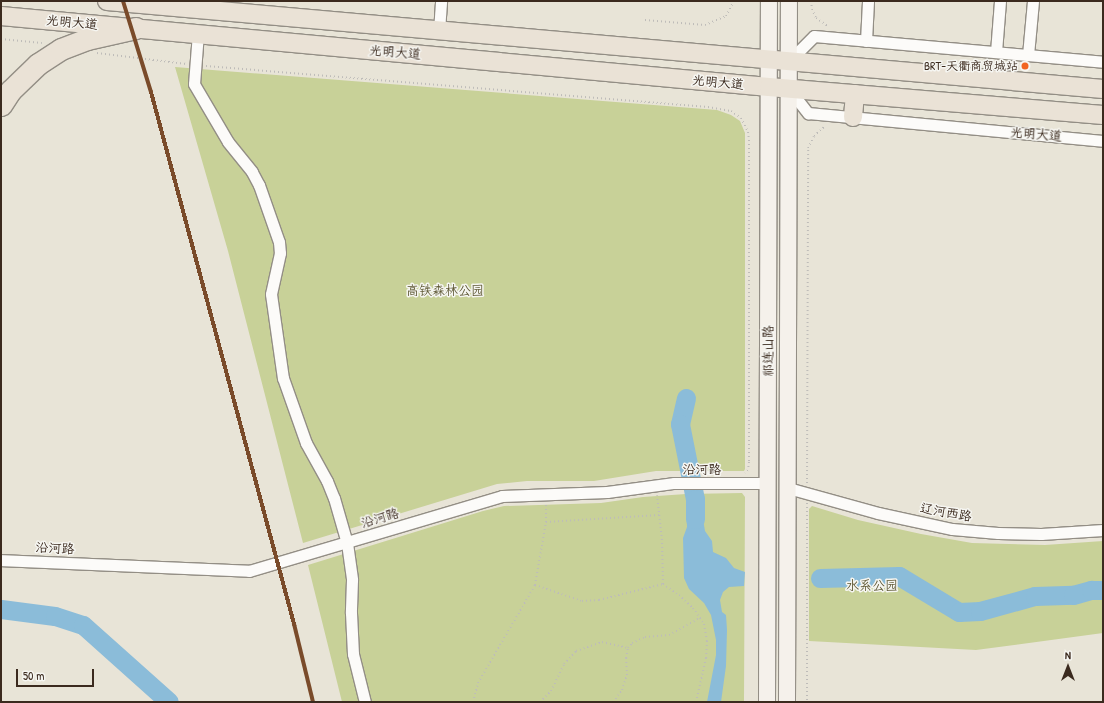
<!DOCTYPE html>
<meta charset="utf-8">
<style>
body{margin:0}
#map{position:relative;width:1104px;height:703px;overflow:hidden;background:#e8e4d7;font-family:"Patrick Hand","LXGW WenKai TC",sans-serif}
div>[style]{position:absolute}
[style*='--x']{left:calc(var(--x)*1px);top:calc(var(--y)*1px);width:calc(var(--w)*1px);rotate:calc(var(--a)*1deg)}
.green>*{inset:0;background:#c8d198}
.water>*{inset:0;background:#8bbcd9}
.river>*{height:19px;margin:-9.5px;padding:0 9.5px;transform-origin:9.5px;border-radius:9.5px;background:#8bbcd9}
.path>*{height:2px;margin-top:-1px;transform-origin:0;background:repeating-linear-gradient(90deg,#bebcb9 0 1px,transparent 0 4px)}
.roads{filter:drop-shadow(1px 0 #938e85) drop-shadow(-1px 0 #938e85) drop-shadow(0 1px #938e85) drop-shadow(0 -1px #938e85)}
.street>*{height:11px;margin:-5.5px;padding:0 5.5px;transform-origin:5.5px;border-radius:5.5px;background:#fcfbf9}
.secondary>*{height:16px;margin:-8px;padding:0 8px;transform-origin:8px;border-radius:8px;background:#f5f1eb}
.primary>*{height:18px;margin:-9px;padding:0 9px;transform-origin:9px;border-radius:9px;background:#eae2d6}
.highway>*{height:21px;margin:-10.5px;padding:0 10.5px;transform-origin:10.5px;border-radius:10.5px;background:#eae2d6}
.rail-1>*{height:4px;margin:-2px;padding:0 2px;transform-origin:2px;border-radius:2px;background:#7a4b2a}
.dots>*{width:11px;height:11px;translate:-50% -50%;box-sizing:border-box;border:2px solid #f6f6f2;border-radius:50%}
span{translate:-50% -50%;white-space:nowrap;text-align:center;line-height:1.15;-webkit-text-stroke:3px #f6f6f2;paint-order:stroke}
.bus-label{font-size:12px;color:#3b2a1e}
.right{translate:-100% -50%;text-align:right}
.street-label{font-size:13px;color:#3b2a1e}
.park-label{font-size:13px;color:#5d5733}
.frame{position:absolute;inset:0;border:2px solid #3b2a1e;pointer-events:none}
.north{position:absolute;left:1048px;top:647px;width:40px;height:40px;-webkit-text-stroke:3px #f6f6f2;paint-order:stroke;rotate:0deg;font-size:11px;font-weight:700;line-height:16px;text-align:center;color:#3b2a1e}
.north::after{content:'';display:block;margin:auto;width:14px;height:18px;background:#3b2a1e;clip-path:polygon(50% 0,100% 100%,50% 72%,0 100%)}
.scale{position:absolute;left:16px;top:669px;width:78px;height:18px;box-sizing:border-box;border:2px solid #3b2a1e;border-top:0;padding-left:5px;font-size:12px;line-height:14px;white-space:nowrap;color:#3b2a1e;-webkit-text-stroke:3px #f6f6f2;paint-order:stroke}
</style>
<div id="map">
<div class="green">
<i style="clip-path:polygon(175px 67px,717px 110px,731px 115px,740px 121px,745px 133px,745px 469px,744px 471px,656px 471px,594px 481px,527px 481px,497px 484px,303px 543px,228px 251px)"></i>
<i style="clip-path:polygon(742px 493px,745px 497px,744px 702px,342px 702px,308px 565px,483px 511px,504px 506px,601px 503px,643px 497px,686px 494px)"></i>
<i style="clip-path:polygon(812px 506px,858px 520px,921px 534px,972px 543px,1045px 545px,1103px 541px,1103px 633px,976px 650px,809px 641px,809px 509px)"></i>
</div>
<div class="water">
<i style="clip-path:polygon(686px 494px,702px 494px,702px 513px,705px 531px,712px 541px,713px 552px,726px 558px,734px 568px,745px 572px,744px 586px,729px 587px,723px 592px,720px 600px,722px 612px,726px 615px,727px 630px,726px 666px,721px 702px,707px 702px,716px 655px,716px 640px,711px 615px,704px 603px,689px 589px,684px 578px,683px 538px,687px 527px)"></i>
</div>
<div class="river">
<i style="--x:686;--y:398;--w:27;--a:103"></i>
<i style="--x:680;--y:424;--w:76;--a:78.7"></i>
<i style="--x:695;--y:499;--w:20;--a:90"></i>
<i style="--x:820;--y:578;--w:79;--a:-1.5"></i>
<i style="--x:899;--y:576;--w:70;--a:31"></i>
<i style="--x:959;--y:612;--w:21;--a:-3"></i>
<i style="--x:980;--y:611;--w:57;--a:-15.3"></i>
<i style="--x:1035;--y:596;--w:38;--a:-2"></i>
<i style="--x:1073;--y:595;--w:19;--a:-16"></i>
<i style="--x:1091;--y:590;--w:12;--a:0"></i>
<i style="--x:1;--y:609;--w:54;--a:7.4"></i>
<i style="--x:55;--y:616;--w:29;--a:18"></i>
<i style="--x:83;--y:625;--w:115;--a:41.8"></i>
</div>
<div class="path">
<i style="--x:811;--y:1;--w:8;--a:83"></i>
<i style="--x:812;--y:9;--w:10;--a:66"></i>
<i style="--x:816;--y:18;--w:14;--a:34"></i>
<i style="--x:645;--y:20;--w:60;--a:4.8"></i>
<i style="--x:705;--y:25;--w:23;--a:-23"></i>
<i style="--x:726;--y:16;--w:17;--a:-62"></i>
<i style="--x:1;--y:39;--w:41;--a:5.6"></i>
<i style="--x:97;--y:53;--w:90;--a:7"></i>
<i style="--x:206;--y:66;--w:504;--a:4.67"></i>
<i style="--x:708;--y:107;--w:23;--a:10"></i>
<i style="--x:731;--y:111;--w:12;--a:35"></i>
<i style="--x:741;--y:118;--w:16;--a:63"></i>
<i style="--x:748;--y:132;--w:8;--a:83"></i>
<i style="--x:749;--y:140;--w:322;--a:90"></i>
<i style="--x:749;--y:462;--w:8;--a:97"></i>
<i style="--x:748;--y:470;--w:4;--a:135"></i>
<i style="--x:807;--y:483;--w:335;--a:-89.8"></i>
<i style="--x:808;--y:148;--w:13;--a:-63"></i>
<i style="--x:814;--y:136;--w:15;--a:-42"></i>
<i style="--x:807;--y:503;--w:199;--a:90"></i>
<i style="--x:546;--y:522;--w:113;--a:-3.5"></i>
<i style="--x:663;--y:584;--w:19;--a:35"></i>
<i style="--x:679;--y:595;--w:19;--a:43"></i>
<i style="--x:693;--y:608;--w:19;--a:55"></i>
<i style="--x:704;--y:624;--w:17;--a:80"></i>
<i style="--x:707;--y:641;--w:17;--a:93"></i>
<i style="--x:706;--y:658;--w:45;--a:102.8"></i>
<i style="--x:535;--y:585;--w:50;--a:18.8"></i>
<i style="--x:582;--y:601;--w:17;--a:-3"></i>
<i style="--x:599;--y:600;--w:66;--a:-14"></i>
<i style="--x:663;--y:584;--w:44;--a:-91.3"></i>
<i style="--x:662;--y:540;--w:45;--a:-96.3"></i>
<i style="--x:473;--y:702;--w:20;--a:-75"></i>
<i style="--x:478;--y:683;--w:113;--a:-59.8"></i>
<i style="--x:535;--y:585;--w:64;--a:-80.1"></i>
<i style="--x:546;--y:522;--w:17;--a:-90"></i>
<i style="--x:540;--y:702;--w:16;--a:-45"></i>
<i style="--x:551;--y:691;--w:30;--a:-64"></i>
<i style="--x:564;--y:664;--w:18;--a:-47"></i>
<i style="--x:576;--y:651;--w:28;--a:-19"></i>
<i style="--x:602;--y:642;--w:27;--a:13"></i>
<i style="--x:628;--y:648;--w:6;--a:-51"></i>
<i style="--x:632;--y:643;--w:14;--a:-25"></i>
<i style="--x:645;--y:637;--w:24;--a:-5"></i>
<i style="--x:669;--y:635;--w:35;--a:-29"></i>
<i style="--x:613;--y:702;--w:15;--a:-53"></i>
<i style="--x:622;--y:690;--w:16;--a:-72"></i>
<i style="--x:627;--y:675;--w:17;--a:-93"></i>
<i style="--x:626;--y:658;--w:10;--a:-79"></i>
</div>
<div class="roads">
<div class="street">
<i style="--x:439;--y:31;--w:30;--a:-86"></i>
<i style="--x:198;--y:33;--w:51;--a:94.5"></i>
<i style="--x:194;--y:84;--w:67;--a:59.6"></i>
<i style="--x:228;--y:142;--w:38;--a:51"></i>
<i style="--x:252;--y:172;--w:15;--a:62"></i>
<i style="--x:259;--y:185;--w:60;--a:70.7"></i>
<i style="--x:279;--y:242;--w:11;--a:85"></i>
<i style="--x:280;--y:253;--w:42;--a:102.4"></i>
<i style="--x:271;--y:294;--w:85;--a:81.9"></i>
<i style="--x:283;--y:378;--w:69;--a:70.5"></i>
<i style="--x:306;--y:443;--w:43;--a:61.1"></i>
<i style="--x:327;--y:481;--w:18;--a:68"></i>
<i style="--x:334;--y:498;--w:47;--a:73.9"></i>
<i style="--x:347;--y:543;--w:37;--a:82"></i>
<i style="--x:352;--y:580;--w:33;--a:92"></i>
<i style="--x:351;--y:613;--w:41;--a:87.2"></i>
<i style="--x:353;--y:654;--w:49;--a:76"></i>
<i style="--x:866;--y:41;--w:40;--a:-87.1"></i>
<i style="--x:996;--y:52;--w:51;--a:-85.5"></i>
<i style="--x:1028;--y:55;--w:54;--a:-84.7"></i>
<i style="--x:789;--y:61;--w:35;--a:-45"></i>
<i style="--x:814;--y:36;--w:290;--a:5.1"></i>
<i style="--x:789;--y:89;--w:31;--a:52"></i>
<i style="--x:808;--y:113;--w:296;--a:5.4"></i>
<i style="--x:788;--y:488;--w:93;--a:15.5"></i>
<i style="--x:878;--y:513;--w:76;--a:12.2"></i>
<i style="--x:952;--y:529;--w:46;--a:5"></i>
<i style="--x:998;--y:533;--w:43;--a:1.3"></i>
<i style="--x:1041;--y:534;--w:62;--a:-3.7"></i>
<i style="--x:1;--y:560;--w:248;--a:2.5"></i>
<i style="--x:249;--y:571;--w:264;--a:-16.5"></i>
<i style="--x:502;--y:496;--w:105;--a:-2.2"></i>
<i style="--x:607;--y:492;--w:68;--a:-7.7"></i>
<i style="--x:674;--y:483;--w:94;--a:0"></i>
</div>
<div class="secondary">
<i style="--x:767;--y:702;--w:701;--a:-89.84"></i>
<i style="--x:787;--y:702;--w:701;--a:-89.84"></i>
</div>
<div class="primary">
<i style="--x:107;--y:1;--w:1000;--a:5.05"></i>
<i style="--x:1;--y:16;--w:771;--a:5.28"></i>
<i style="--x:769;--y:87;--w:335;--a:4.8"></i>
<i style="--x:853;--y:117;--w:23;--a:-85"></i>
</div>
<div class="highway">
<i style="--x:1;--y:105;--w:17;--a:-57"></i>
<i style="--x:10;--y:91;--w:39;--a:-44"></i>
<i style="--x:38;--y:64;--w:27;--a:-33"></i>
<i style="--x:61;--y:49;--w:28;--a:-21"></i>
<i style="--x:87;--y:39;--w:50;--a:-12.7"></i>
</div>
</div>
<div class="rail-1">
<i style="--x:123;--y:1;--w:95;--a:72.9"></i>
<i style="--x:151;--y:92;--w:551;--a:74.95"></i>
<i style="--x:294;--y:624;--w:80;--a:76.3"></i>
</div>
<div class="dots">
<i style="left:1025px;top:66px;background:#f26522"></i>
</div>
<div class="bus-label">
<span class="right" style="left:1018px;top:66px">BRT-天衢商贸城站</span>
</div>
<div class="street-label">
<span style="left:72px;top:22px;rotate:5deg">光明大道</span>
<span style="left:395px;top:52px;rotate:5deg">光明大道</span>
<span style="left:718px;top:82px;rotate:5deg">光明大道</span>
<span style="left:1036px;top:134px;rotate:5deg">光明大道</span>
<span style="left:768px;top:351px;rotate:-90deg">祁连山路</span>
<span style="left:702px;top:469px">沿河路</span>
<span style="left:946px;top:512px;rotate:10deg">辽河西路</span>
<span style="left:380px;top:518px;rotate:-17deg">沿河路</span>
<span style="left:55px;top:548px;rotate:3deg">沿河路</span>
</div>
<div class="park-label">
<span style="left:445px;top:290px">高铁森林公园</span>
<span style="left:872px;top:585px">水系公园</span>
</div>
<div class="frame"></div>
<div class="north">N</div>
<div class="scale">50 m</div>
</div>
